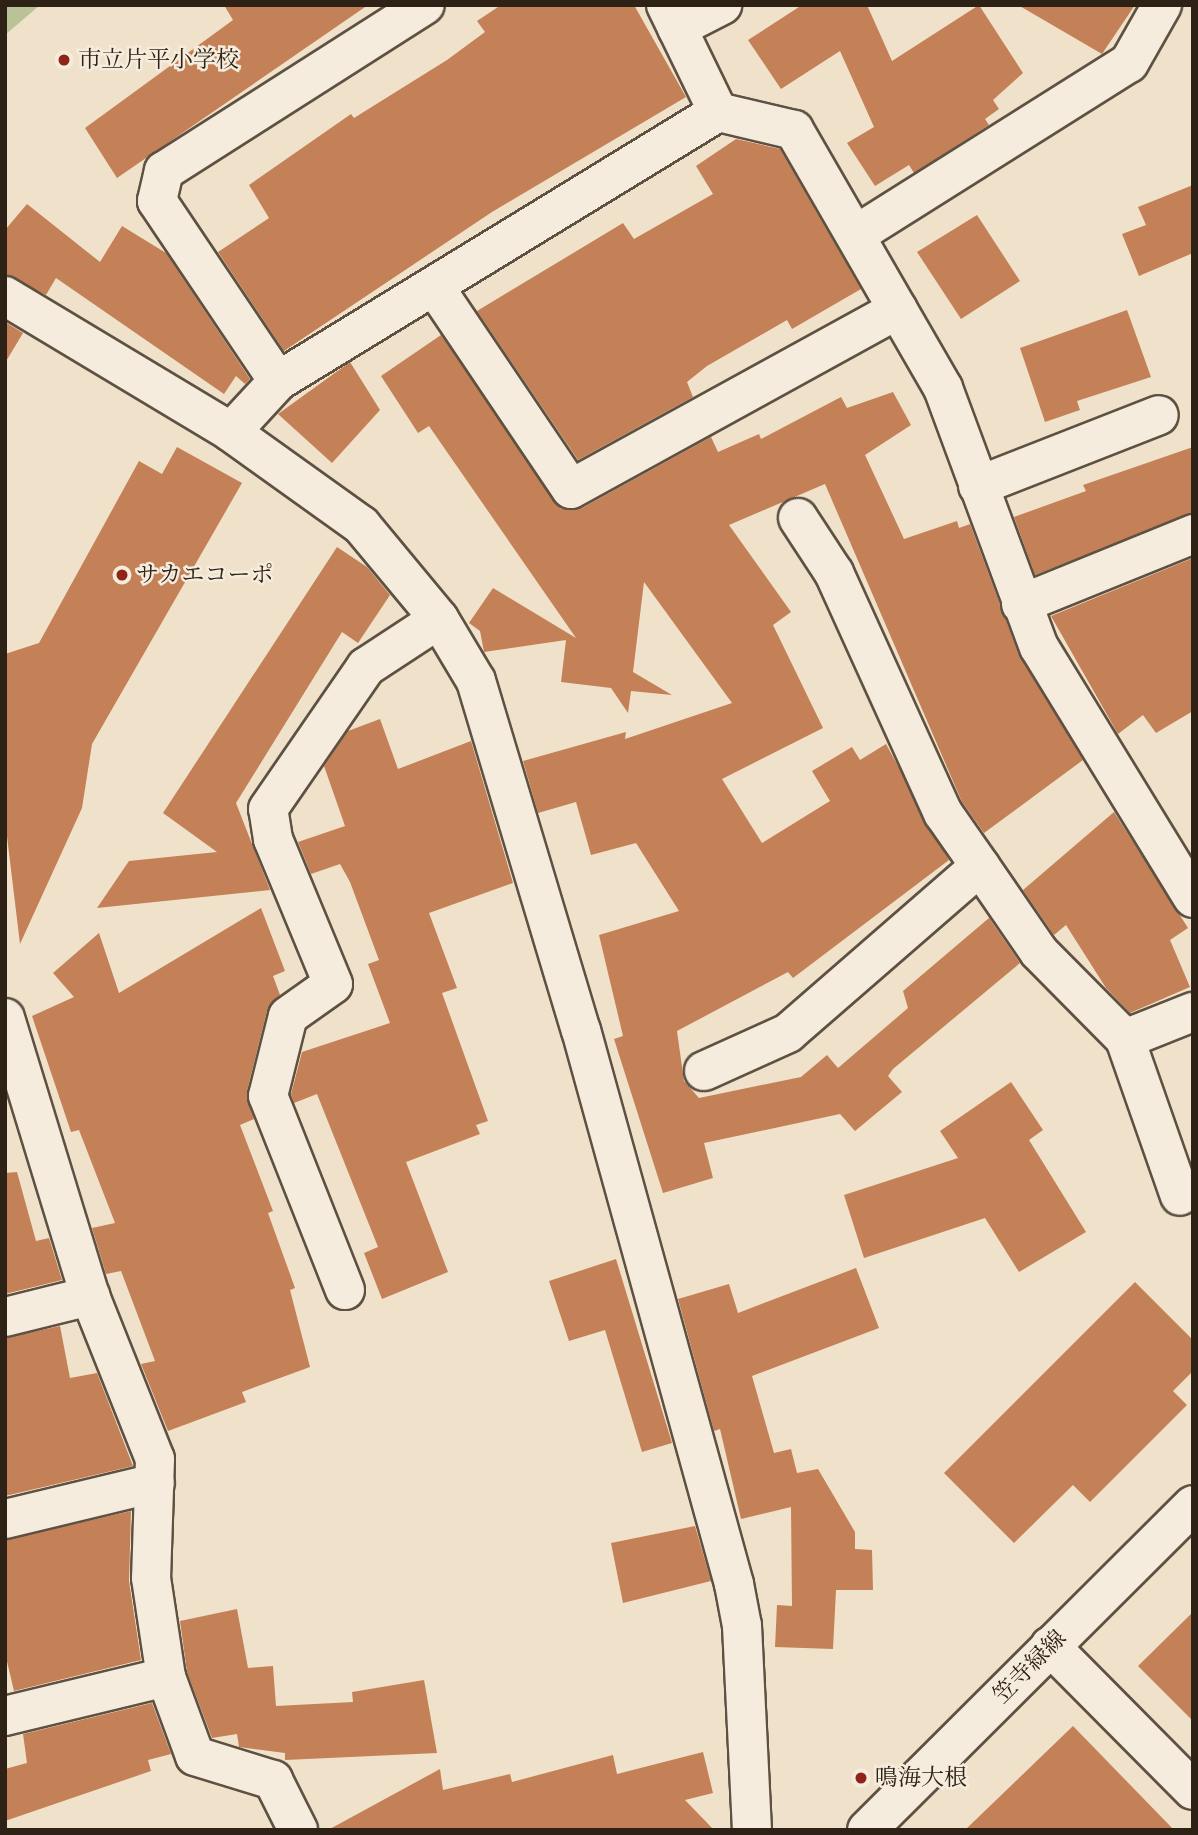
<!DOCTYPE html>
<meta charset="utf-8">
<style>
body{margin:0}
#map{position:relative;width:1198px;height:1835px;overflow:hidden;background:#f0e1ca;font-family:Cardo,"Noto Serif JP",serif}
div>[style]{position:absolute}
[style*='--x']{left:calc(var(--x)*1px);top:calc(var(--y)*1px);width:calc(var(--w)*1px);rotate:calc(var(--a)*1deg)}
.green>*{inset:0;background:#b9c397}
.building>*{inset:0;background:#c48157}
.roads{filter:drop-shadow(2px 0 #5e5142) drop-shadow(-2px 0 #5e5142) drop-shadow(0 2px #5e5142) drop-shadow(0 -2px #5e5142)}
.minor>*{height:38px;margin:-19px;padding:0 19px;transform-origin:19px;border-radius:19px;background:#f5ecdd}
.dots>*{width:19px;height:19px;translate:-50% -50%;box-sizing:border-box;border:4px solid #f5ecdd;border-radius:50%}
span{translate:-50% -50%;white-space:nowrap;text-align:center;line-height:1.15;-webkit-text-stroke:5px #f5ecdd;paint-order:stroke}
.poi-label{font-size:23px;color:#2e2115}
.left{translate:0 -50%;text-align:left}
.street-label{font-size:23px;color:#2e2115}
.frame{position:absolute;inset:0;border:7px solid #2e2115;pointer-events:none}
</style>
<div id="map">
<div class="green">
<i style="clip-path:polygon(5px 5px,40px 5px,5px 35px)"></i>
</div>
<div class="building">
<i style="clip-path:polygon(224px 5px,368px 5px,117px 178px,85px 128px,233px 20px)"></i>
<i style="clip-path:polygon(501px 5px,634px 5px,686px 97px,492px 212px,284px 351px,218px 252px,269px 218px,249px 185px,351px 114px,354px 118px,447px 60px,485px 32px,477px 21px)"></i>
<i style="clip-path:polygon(802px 5px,867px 5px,892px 61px,979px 5px,1023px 73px,993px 100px,999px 109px,985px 119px,989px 125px,914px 173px,909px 165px,875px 186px,847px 143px,874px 127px,840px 51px,781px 89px,748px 40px)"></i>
<i style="clip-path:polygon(1018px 5px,1135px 5px,1102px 54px)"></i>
<i style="clip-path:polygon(736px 139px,780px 149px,861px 289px,792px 329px,787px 320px,707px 366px,687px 382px,693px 397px,578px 460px,477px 311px,623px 223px,634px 239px,713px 194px,696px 166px)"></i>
<i style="clip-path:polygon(1193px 185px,1193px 253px,1139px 276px,1122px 234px,1146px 225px,1138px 207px)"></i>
<i style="clip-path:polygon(27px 204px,100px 262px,122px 226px,166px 253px,250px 379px,245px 384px,236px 376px,224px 394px,56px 278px,46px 295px,5px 274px,5px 230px)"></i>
<i style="clip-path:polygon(977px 215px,1020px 281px,961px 319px,917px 252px)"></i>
<i style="clip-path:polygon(1127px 310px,1151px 377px,1077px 401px,1080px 410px,1045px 422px,1020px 348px)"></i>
<i style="clip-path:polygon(5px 322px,23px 333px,5px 363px)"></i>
<i style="clip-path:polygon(441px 335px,561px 509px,582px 508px,711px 437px,718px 452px,759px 434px,761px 439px,841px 397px,847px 408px,893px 392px,911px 425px,865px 455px,904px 539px,957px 521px,959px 528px,970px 524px,1019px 655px,1083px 760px,984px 833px,962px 802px,825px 484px,729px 525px,791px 612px,773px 625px,823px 728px,722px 779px,762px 843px,830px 801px,812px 771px,852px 747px,860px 760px,886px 744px,949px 860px,793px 978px,788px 972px,677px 1031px,684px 1081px,699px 1098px,801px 1077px,827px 1055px,838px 1068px,908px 1008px,903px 991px,989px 918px,1020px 963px,893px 1069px,888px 1076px,902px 1092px,855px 1131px,840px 1114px,704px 1143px,713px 1178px,663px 1193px,614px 1039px,623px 1036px,599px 935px,679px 911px,636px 843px,591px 855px,576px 802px,538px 813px,523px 761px,626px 732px,625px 739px,732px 703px,644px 582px,633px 672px,672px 695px,631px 691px,628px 713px,611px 688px,561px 682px,566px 640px,484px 652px,480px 631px,469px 623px,493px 588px,576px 638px,429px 426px,418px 433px,381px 376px)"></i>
<i style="clip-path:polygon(350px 362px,380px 410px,332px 463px,278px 414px)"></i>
<i style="clip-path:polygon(177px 447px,242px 483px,92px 744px,82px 808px,20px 944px,5px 820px,5px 654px,39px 643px,139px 461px,162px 474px)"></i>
<i style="clip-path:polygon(1193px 447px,1193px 513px,1035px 575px,1014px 517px,1086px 491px,1083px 485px)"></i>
<i style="clip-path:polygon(337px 547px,367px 567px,390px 595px,358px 643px,342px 632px,236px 803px,270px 890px,97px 908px,129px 861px,217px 852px,163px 813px)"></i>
<i style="clip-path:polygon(1193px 558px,1193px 711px,1156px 733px,1143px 715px,1118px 734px,1051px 616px)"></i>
<i style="clip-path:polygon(380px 719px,398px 769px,471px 741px,513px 883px,429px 913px,457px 988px,442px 993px,488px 1121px,476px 1125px,480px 1134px,406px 1162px,448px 1272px,382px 1299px,364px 1253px,378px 1247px,317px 1094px,294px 1103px,291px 1094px,302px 1052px,390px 1023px,368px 964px,379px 960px,350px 882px,340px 864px,311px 874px,298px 842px,345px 826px,324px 766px,348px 731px)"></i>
<i style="clip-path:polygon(1114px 812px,1188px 928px,1170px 940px,1190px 987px,1130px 1013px,1106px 988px,1066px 925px,1054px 935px,1023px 890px)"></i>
<i style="clip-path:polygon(261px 908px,285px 971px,273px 976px,280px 995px,267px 1011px,247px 1091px,254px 1119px,240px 1125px,273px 1211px,268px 1213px,295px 1288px,290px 1290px,310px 1367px,242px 1392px,246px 1402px,168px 1431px,141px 1364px,155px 1361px,121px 1271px,106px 1274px,92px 1228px,115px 1223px,79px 1130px,71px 1132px,32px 1016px,74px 997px,53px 973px,99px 933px,119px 993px)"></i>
<i style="clip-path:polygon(1011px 1082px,1043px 1130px,1029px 1140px,1086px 1232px,1019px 1272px,985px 1218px,864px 1258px,844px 1195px,958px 1158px,940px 1131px)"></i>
<i style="clip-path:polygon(17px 1172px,36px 1241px,49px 1238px,62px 1280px,5px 1294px,5px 1173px)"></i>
<i style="clip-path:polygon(616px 1259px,672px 1443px,642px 1452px,605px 1330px,569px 1341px,549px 1281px)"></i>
<i style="clip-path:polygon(856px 1268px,879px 1328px,752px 1376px,774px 1453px,791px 1449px,797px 1473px,818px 1469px,855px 1532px,855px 1549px,872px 1550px,873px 1590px,836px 1590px,833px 1649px,775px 1647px,777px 1605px,792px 1606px,791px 1507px,741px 1519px,720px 1429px,714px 1431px,678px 1299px,729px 1284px,738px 1313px)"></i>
<i style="clip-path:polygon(1135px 1282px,1193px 1340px,1193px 1371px,1173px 1391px,1187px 1405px,1090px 1502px,1073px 1485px,1014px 1543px,944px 1473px)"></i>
<i style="clip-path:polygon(60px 1326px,70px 1378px,97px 1373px,133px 1466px,5px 1496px,5px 1338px)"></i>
<i style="clip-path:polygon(131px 1511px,129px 1581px,141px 1660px,14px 1691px,5px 1653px,5px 1540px)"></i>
<i style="clip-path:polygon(695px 1526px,711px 1581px,623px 1603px,611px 1543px)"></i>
<i style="clip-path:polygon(237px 1609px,248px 1668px,273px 1666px,276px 1706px,353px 1702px,352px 1692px,424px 1680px,437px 1753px,285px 1760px,285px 1753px,239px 1747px,237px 1734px,212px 1738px,187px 1672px,180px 1621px)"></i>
<i style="clip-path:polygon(1193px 1612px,1193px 1721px,1138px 1666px)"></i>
<i style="clip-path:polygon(152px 1703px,171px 1754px,148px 1760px,151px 1771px,5px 1821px,5px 1769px,27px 1763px,23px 1734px)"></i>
<i style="clip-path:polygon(1073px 1726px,1174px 1830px,965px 1830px)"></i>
<i style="clip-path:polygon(703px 1752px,713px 1793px,685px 1800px,714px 1830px,328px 1830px,440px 1769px,443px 1790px,510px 1774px,512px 1782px,613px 1755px,617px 1774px)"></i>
</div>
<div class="roads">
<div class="minor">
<i style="--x:666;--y:5;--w:119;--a:64.1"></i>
<i style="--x:677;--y:28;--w:51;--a:-27.1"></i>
<i style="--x:857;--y:234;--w:321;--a:-32.2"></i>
<i style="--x:1129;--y:63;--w:67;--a:-60.4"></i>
<i style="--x:436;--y:289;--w:241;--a:56"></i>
<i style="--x:571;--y:489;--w:373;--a:-28.8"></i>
<i style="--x:5;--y:296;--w:264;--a:31"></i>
<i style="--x:231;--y:432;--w:160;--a:35.6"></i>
<i style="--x:361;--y:525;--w:122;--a:50.3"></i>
<i style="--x:439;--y:619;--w:72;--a:59.2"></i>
<i style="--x:476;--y:681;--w:364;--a:73.3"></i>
<i style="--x:581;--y:1030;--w:575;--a:74.56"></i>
<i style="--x:734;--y:1584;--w:43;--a:79.2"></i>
<i style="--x:742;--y:1626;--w:204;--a:87.2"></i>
<i style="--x:278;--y:381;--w:217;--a:-123.9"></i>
<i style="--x:157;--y:201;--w:31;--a:-77"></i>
<i style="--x:164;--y:171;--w:309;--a:-32.5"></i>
<i style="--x:231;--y:432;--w:69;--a:-47.3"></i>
<i style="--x:278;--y:381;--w:516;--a:-31.44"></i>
<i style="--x:718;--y:112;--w:78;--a:13.3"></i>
<i style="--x:794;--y:130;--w:298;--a:60"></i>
<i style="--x:943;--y:388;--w:276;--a:69.7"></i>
<i style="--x:1039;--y:647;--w:294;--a:58.5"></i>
<i style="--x:978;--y:486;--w:194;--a:-21.4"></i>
<i style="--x:798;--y:518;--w:66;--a:56.8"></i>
<i style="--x:834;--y:573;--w:264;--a:65.6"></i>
<i style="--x:943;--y:813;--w:65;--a:55.1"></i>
<i style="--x:1021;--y:604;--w:186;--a:-22.1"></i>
<i style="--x:5;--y:1018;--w:291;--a:73"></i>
<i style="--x:90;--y:1296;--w:175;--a:68.3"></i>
<i style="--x:155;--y:1459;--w:119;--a:91.9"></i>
<i style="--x:151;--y:1578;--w:100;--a:81.4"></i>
<i style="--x:166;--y:1677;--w:166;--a:166.4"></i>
<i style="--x:1125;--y:1039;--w:73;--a:-21.7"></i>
<i style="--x:704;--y:1071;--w:92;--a:-24.3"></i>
<i style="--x:788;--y:1033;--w:254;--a:-41"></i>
<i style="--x:980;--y:866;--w:104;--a:55.5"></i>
<i style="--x:1039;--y:952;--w:122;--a:45.3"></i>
<i style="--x:1125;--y:1039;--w:166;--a:70.7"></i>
<i style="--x:345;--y:1290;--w:209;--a:-111.6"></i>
<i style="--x:268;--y:1096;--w:82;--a:-76"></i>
<i style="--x:288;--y:1016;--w:55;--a:-35.4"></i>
<i style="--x:333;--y:984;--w:157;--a:-112.5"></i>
<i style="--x:273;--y:839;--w:30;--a:-99"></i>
<i style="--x:268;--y:809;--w:173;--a:-55.4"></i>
<i style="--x:366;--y:667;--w:87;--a:-33.3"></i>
<i style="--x:5;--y:1317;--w:88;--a:-13.9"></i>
<i style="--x:5;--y:1519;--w:154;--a:-13.5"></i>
<i style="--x:1050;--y:1646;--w:203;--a:45.2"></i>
<i style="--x:166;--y:1677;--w:84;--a:69.8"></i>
<i style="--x:195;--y:1756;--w:82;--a:17.1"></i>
<i style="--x:273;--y:1780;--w:56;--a:63.4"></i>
<i style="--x:867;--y:1830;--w:460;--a:-44.9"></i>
</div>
</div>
<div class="dots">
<i style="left:64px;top:60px;background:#8f2418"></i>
<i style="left:122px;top:575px;background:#8f2418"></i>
<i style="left:861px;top:1778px;background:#8f2418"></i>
</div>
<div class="poi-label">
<span class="left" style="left:78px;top:60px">市立片平小学校</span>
<span class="left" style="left:136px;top:575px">サカエコーポ</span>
<span class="left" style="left:875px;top:1778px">鳴海大根</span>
</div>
<div class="street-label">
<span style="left:1030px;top:1667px;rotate:-45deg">笠寺緑線</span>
</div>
<div class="frame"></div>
</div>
